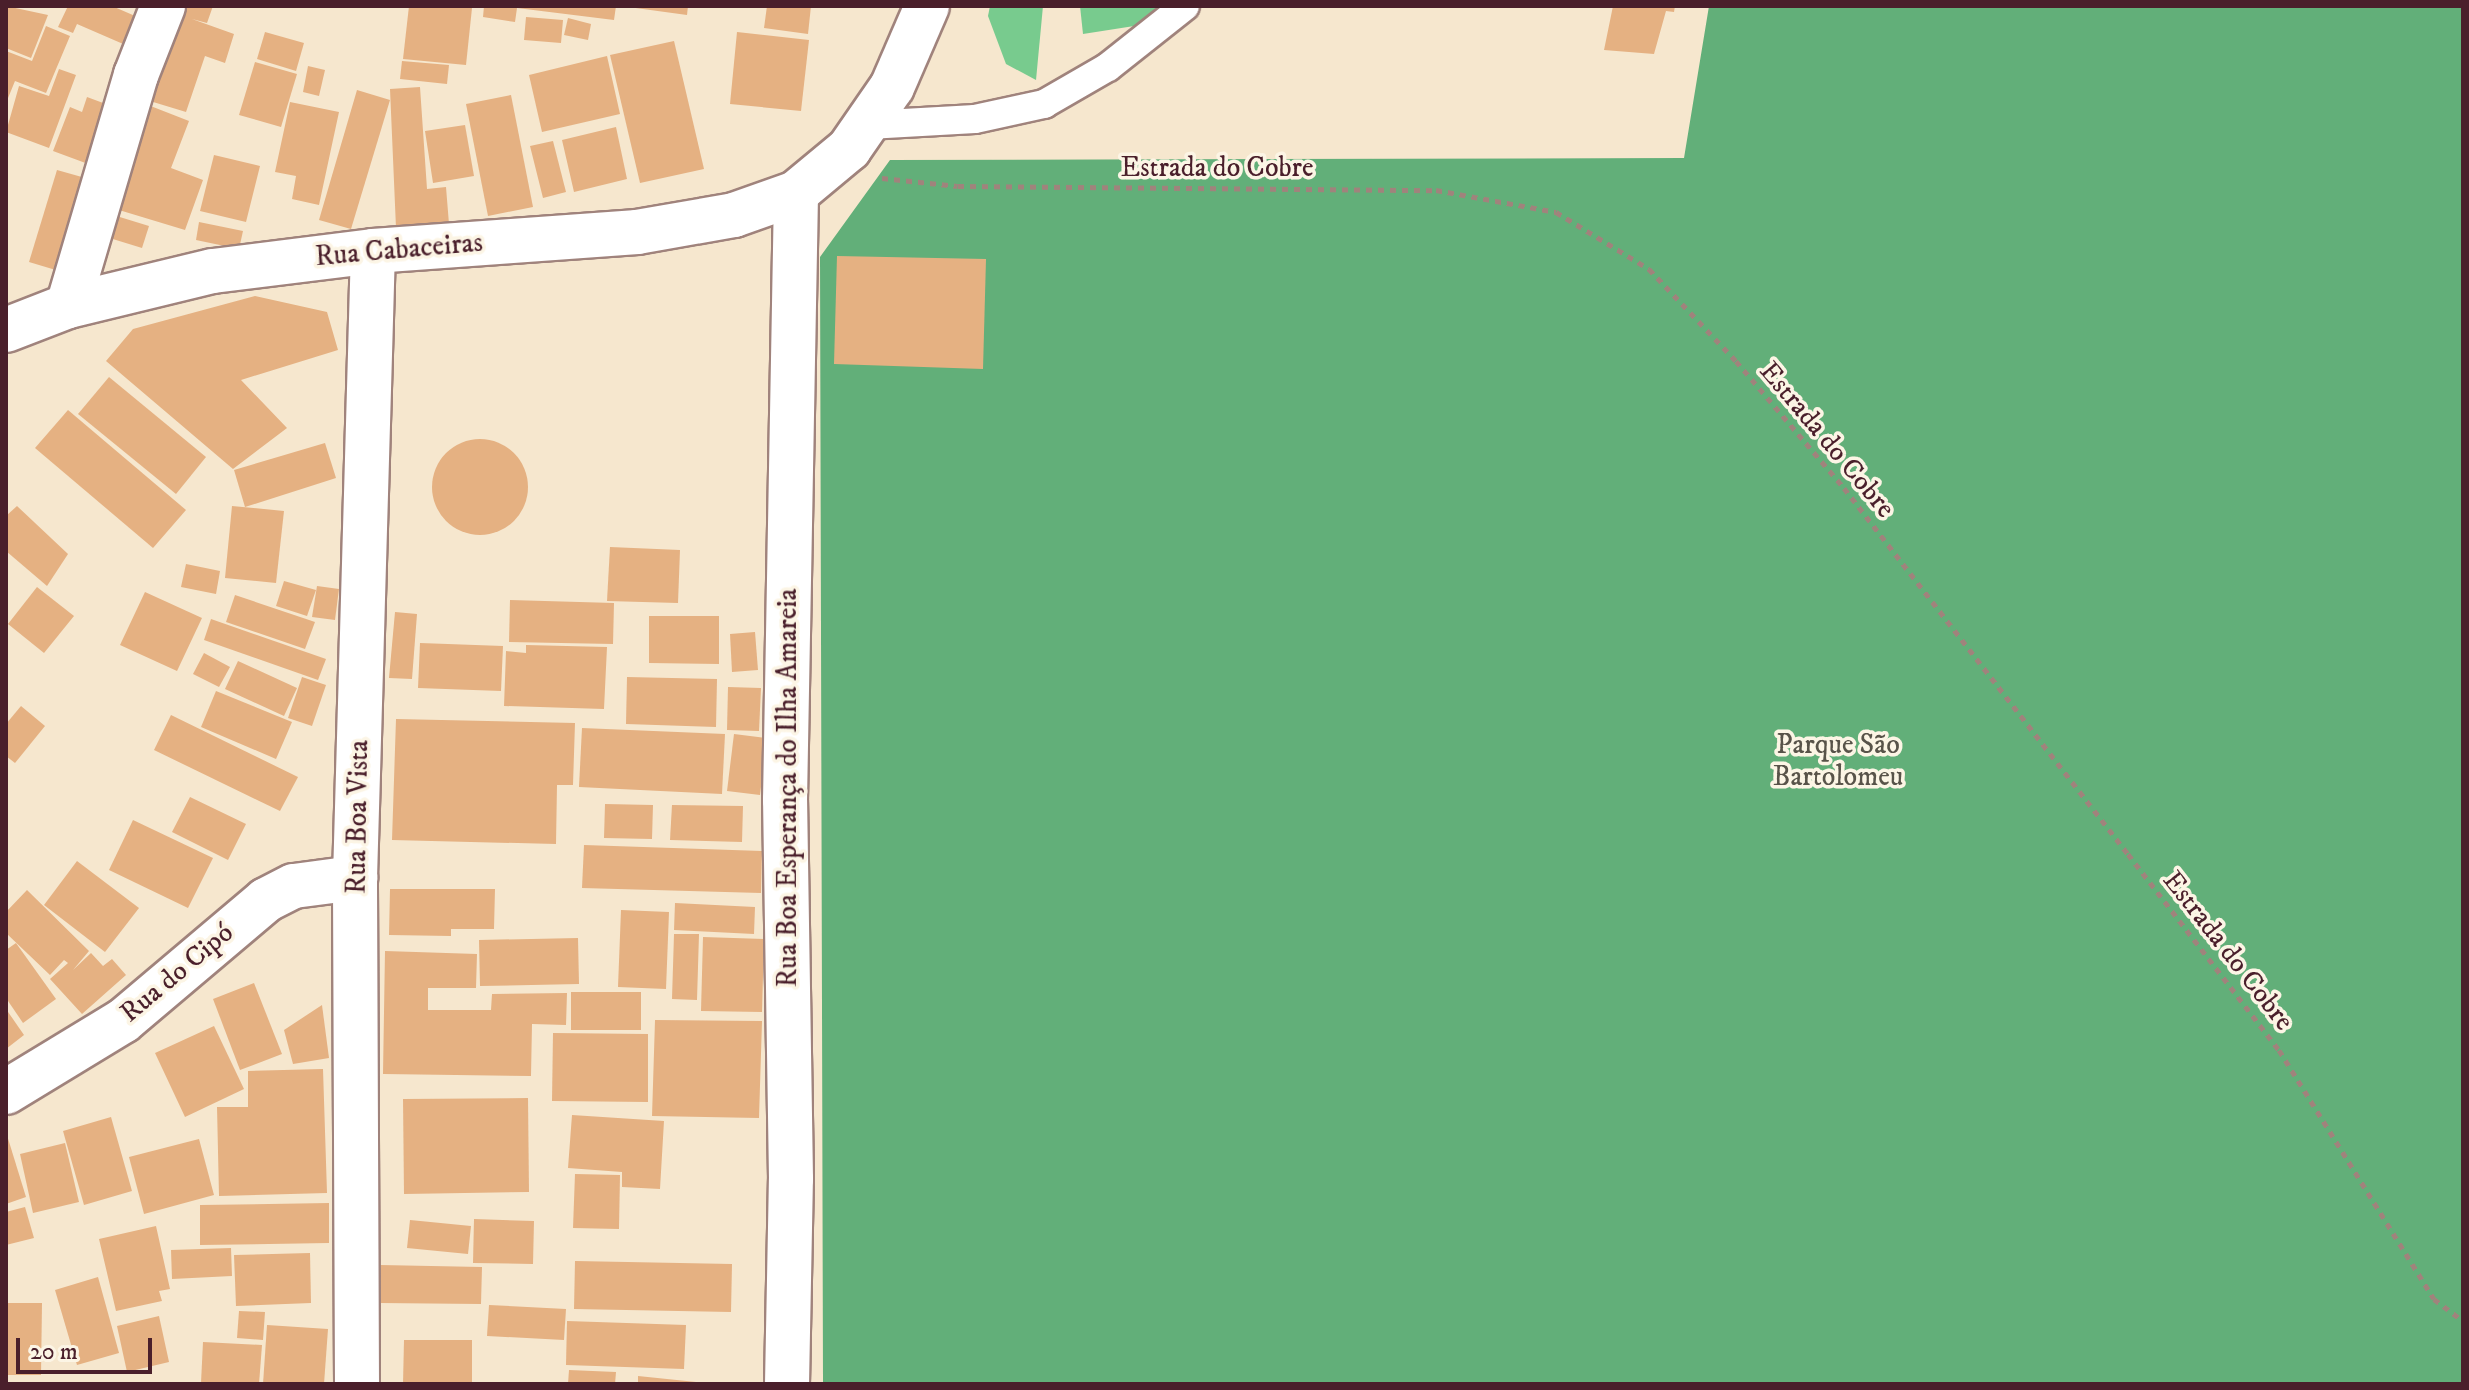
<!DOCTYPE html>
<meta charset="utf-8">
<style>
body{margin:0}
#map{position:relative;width:2469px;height:1390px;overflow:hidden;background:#f6e7ce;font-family:"IM FELL DW Pica",serif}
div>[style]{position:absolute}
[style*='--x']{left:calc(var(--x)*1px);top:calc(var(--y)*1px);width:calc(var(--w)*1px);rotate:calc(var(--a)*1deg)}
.green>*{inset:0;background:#78cb8e}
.forest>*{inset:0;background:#62af79}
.building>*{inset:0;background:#e5b182}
.round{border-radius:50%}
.path>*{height:5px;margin-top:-2.5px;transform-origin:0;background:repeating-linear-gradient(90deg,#a0837c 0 6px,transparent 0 12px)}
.roads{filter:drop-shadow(2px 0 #a0837c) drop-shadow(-2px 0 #a0837c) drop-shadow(0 2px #a0837c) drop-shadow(0 -2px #a0837c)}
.service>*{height:28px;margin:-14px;padding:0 14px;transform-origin:14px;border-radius:14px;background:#fff}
.minor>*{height:44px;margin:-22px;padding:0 22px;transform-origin:22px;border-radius:22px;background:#fff}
.secondary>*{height:44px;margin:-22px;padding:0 22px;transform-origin:22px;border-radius:22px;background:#fff}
span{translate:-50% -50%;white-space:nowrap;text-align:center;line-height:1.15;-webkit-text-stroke:7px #fcf5e5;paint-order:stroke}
.street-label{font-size:28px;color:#4a1f2b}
.park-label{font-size:28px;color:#585349}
.frame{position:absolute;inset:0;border:8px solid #4a1f2b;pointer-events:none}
.scale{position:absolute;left:16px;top:1338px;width:136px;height:36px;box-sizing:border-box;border:4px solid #4a1f2b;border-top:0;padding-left:10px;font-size:24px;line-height:28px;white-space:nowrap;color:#4a1f2b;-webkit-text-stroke:6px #fcf5e5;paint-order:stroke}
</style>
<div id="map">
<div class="green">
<i style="clip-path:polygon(990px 6px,1043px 6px,1036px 80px,1006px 64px,988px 16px)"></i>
<i style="clip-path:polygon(1080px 6px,1167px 6px,1147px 24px,1083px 34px)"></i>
</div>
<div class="forest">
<i style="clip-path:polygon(1709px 6px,2463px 6px,2463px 1384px,823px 1384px,820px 257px,890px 160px,1684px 158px)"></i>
</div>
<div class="building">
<i style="clip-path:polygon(6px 6px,48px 15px,31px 58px,6px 48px)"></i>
<i style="clip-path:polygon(68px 6px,112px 6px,149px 22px,137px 50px,77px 24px,73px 33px,58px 27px)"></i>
<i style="clip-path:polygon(175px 6px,213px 6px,207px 23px,192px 19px,234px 34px,225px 63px,205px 56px,186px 112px,140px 98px)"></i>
<i style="clip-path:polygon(409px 6px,472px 8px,466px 65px,403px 59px)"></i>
<i style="clip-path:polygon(484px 6px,616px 6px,614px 20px,517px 8px,515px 22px,483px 17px)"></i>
<i style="clip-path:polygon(621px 6px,688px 6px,687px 15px)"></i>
<i style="clip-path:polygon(767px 6px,811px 6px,808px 34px,764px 28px)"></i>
<i style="clip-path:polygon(1613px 6px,1675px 6px,1674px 12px,1666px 11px,1654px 54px,1604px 50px)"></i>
<i style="clip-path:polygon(526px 17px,563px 20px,561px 43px,524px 40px)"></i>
<i style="clip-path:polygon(568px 18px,591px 24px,588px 40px,564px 35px)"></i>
<i style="clip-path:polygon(46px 26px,70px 36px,46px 93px,15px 81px,6px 103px,6px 51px,32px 61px)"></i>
<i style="clip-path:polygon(265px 32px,304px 43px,296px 71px,257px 59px)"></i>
<i style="clip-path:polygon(737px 32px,809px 40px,801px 111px,730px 104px)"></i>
<i style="clip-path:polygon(674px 41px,704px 169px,640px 183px,610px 55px)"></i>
<i style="clip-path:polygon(607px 56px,620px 114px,542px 132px,529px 75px)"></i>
<i style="clip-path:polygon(402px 61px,449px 65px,447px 84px,400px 79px)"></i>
<i style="clip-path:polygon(255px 62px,297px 74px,281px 127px,239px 115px)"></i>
<i style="clip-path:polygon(308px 66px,325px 70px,319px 96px,303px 92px)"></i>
<i style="clip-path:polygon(59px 69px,76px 75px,49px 148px,6px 132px,19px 86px,49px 96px)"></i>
<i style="clip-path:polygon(420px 87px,427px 189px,446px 187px,449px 224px,396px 228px,390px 89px)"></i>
<i style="clip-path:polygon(357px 90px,390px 100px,351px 229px,319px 220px)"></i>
<i style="clip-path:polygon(511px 95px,533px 207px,488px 216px,466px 104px)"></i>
<i style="clip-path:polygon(87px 97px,122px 110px,99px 168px,53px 151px,70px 107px,82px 112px)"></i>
<i style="clip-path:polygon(290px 102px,339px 112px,319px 205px,292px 199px,296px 176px,275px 172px)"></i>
<i style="clip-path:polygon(148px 105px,189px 121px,171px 168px,203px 180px,185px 230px,109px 207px)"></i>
<i style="clip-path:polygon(465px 125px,474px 176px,433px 183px,425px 131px)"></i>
<i style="clip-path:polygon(616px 127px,627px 179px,574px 192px,562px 140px)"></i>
<i style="clip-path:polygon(553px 141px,566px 192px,543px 198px,530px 146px)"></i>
<i style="clip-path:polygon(214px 155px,260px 166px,246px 222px,200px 211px)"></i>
<i style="clip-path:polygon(57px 170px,96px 181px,69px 274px,29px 262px)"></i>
<i style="clip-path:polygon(110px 214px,149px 226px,142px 248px,103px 236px)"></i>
<i style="clip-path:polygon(199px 222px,243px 231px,239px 249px,196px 240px)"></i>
<i style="clip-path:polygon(837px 256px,986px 259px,983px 369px,834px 364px)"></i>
<i style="clip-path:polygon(255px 296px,327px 312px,338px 350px,241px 380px,287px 428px,233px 469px,106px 361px,133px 329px)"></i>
<i style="clip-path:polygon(109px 377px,206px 457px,176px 494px,78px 414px)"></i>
<i style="clip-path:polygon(68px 410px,186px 510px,153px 548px,35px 448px)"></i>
<i class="round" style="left:432px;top:439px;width:96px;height:96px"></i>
<i style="clip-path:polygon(325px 443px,336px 478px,245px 507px,234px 470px)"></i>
<i style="clip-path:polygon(17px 506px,68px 554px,47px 586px,6px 551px,6px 516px)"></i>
<i style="clip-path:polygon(232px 506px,284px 511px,276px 583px,225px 578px)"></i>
<i style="clip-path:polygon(610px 547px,680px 550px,678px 603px,607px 601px)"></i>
<i style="clip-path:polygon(186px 564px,220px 571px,216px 594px,181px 587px)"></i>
<i style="clip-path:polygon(284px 581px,316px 590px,307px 616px,276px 606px)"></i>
<i style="clip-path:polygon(317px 586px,339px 589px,335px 620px,312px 617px)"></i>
<i style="clip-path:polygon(37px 587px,74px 616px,44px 653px,8px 624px)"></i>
<i style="clip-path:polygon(145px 592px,202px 618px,177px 671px,120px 645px)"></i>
<i style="clip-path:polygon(235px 595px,315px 622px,305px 649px,226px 622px)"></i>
<i style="clip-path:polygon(510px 600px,614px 603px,613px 644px,509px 642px)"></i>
<i style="clip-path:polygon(395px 612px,417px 614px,412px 679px,389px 678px)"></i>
<i style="clip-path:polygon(649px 616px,719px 616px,719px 664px,649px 663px)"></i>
<i style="clip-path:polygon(211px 619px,326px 659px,318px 680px,204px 640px)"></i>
<i style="clip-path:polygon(755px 632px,758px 670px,732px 672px,730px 634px)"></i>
<i style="clip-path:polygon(420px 643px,503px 646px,501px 691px,418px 688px)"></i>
<i style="clip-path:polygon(526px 645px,607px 647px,604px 709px,504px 706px,506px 651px,526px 653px)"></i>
<i style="clip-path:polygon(204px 653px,230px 667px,219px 687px,193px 674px)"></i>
<i style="clip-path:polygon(238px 661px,297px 688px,284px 716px,225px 689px)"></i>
<i style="clip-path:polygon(302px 677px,326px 685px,312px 726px,288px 718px)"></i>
<i style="clip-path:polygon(627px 677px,717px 679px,716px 727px,626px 724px)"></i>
<i style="clip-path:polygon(728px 687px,761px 688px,759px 731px,727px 730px)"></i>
<i style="clip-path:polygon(216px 691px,292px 722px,276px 759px,201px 727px)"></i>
<i style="clip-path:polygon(21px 706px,45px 726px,15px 763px,6px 756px,6px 724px)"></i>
<i style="clip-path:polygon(171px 715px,298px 777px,280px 811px,154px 750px)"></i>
<i style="clip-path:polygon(396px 719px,575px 723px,573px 785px,557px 785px,556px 844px,392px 840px)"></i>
<i style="clip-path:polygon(582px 728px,725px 734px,722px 794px,579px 787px)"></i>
<i style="clip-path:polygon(734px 734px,767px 738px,760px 795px,727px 791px)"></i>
<i style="clip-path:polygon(190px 797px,246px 824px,228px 860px,172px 832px)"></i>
<i style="clip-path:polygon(605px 804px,653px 805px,652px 839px,604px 838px)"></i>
<i style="clip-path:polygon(672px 805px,743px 806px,742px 842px,670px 840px)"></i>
<i style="clip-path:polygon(133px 820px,213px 858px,188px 908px,109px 870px)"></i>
<i style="clip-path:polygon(584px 845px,762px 851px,761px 893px,582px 888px)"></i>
<i style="clip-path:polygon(77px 861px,139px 908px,105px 952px,44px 905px)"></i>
<i style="clip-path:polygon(390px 889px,495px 889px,494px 929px,451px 929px,451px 936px,389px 935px)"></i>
<i style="clip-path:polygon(27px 890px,89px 951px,73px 970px,91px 953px,103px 966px,112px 959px,126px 975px,82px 1014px,50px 979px,68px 963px,64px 960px,50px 975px,6px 933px,6px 912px)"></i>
<i style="clip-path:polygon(675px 903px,755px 907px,754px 934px,674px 930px)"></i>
<i style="clip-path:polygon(621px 910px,669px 912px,666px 989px,618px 987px)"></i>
<i style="clip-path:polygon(674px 934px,699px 934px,697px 1000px,672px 999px)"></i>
<i style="clip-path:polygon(703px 937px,764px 939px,762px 1012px,701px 1011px)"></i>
<i style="clip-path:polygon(578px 938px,579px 984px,480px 986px,479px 940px)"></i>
<i style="clip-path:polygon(16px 943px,56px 999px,23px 1023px,6px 998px,6px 950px)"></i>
<i style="clip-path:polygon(385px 951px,477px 954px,476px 988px,428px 988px,428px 1010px,491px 1010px,492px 994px,567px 993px,566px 1025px,532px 1024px,531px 1076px,383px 1074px)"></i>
<i style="clip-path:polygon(254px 983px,282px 1054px,240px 1070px,213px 999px)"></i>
<i style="clip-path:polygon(571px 992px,641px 992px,641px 1030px,571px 1030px)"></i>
<i style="clip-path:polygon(322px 1005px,329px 1058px,293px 1064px,284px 1030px)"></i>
<i style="clip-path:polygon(6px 1009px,24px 1035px,6px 1049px)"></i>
<i style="clip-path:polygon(655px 1020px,762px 1021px,759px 1118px,652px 1116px)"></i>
<i style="clip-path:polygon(214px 1026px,244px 1089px,185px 1117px,155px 1053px)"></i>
<i style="clip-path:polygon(553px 1033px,648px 1034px,648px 1102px,552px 1101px)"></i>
<i style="clip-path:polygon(323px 1069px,327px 1193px,219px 1196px,217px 1107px,248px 1107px,248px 1071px)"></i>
<i style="clip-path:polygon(528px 1098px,529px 1192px,404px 1194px,403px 1099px)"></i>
<i style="clip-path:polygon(572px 1115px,664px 1121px,660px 1189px,622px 1187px,622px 1172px,568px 1168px)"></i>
<i style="clip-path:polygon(111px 1117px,132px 1191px,84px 1205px,63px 1131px)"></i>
<i style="clip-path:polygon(6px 1132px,26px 1197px,6px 1204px)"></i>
<i style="clip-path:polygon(199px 1139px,214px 1195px,144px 1214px,129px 1157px)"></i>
<i style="clip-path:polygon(65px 1143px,79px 1202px,33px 1213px,20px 1154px)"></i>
<i style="clip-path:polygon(575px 1174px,620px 1175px,619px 1229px,573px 1228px)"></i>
<i style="clip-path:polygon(329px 1203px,329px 1243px,200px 1245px,200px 1205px)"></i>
<i style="clip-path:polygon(25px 1207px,34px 1238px,6px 1245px,6px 1212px)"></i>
<i style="clip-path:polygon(474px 1219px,534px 1221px,533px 1264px,473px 1263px)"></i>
<i style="clip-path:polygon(410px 1220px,471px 1226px,468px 1254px,407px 1248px)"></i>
<i style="clip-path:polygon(156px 1226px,170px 1289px,159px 1291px,162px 1301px,116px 1311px,99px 1239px)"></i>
<i style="clip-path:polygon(231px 1248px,232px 1276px,172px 1279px,171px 1250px)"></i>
<i style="clip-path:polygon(310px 1253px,311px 1303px,236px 1306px,234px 1255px)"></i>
<i style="clip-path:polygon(575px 1261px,732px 1264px,731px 1312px,574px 1309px)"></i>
<i style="clip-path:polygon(380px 1265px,482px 1267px,481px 1304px,379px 1303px)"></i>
<i style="clip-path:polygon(98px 1277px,119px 1353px,77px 1365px,55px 1290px)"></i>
<i style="clip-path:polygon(6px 1303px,42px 1303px,41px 1375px,6px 1375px)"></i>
<i style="clip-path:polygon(489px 1305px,566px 1309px,564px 1340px,487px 1336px)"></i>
<i style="clip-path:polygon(239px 1311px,265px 1312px,263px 1340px,237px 1338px)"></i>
<i style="clip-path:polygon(159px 1316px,169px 1362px,127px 1372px,117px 1326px)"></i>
<i style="clip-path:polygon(567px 1321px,686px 1325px,684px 1369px,566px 1365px)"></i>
<i style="clip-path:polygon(267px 1325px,328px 1329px,324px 1384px,263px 1384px)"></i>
<i style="clip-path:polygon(404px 1340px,472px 1340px,472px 1384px,403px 1384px)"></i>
<i style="clip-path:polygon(203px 1342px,262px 1345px,259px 1384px,201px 1383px)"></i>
<i style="clip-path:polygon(569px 1370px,616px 1372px,615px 1384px,568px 1384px)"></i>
<i style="clip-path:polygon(638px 1376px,696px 1382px,696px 1384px,638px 1384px)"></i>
</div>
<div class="path">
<i style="--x:882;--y:178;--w:76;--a:6"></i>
<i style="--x:958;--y:186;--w:478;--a:0.5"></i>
<i style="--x:1436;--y:190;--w:122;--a:10.4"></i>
<i style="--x:1556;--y:212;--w:109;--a:31.5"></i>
<i style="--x:1649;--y:269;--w:127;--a:46.6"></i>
<i style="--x:1736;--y:361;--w:167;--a:49.6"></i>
<i style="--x:1844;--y:488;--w:463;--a:52.2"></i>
<i style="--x:2128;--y:854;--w:247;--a:52.4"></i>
<i style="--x:2279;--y:1050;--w:293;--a:58.1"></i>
<i style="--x:2434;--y:1299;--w:36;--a:37"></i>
</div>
<div class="roads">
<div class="service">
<i style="--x:868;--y:125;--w:107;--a:-3.2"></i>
<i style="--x:975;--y:119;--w:71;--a:-12.3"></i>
<i style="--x:1044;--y:104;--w:74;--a:-30"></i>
<i style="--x:1108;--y:67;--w:98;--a:-38.4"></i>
</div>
<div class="minor">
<i style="--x:68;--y:306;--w:241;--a:-73.6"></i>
<i style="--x:136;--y:75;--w:74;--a:-68.6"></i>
<i style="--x:6;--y:1092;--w:137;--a:-31.3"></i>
<i style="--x:123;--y:1021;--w:187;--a:-40.2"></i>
<i style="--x:266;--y:900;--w:31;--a:-27"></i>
<i style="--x:294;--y:886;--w:62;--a:-7.5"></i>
<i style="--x:357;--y:1384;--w:506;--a:-90.23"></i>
<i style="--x:355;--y:878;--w:627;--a:-88.36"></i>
<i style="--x:787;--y:1384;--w:205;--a:-88.9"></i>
<i style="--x:791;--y:1179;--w:379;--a:-90.9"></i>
<i style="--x:785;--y:800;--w:607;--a:-88.96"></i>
</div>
<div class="secondary">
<i style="--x:6;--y:330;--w:66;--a:-21.2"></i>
<i style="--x:68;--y:306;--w:149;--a:-13.6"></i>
<i style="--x:213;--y:271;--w:161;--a:-7.1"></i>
<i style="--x:373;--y:251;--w:265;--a:-4.1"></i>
<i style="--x:637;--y:232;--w:98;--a:-9.9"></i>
<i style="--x:734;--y:215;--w:66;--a:-19.5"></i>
<i style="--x:796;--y:193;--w:69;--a:-39.7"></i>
<i style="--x:849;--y:149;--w:75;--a:-55.3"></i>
<i style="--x:892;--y:87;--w:88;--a:-66.6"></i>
</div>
</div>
<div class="street-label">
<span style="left:1217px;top:168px">Estrada do Cobre</span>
<span style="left:399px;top:250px;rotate:-5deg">Rua Cabaceiras</span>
<span style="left:1827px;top:440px;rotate:50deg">Estrada do Cobre</span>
<span style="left:788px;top:788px;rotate:-90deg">Rua Boa Esperança do Ilha Amareia</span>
<span style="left:358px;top:817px;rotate:-89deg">Rua Boa Vista</span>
<span style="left:2228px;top:951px;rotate:52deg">Estrada do Cobre</span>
<span style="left:177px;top:973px;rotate:-40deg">Rua do Cipó</span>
</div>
<div class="park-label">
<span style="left:1838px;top:761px">Parque São<br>Bartolomeu</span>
</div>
<div class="frame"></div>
<div class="scale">20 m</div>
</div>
